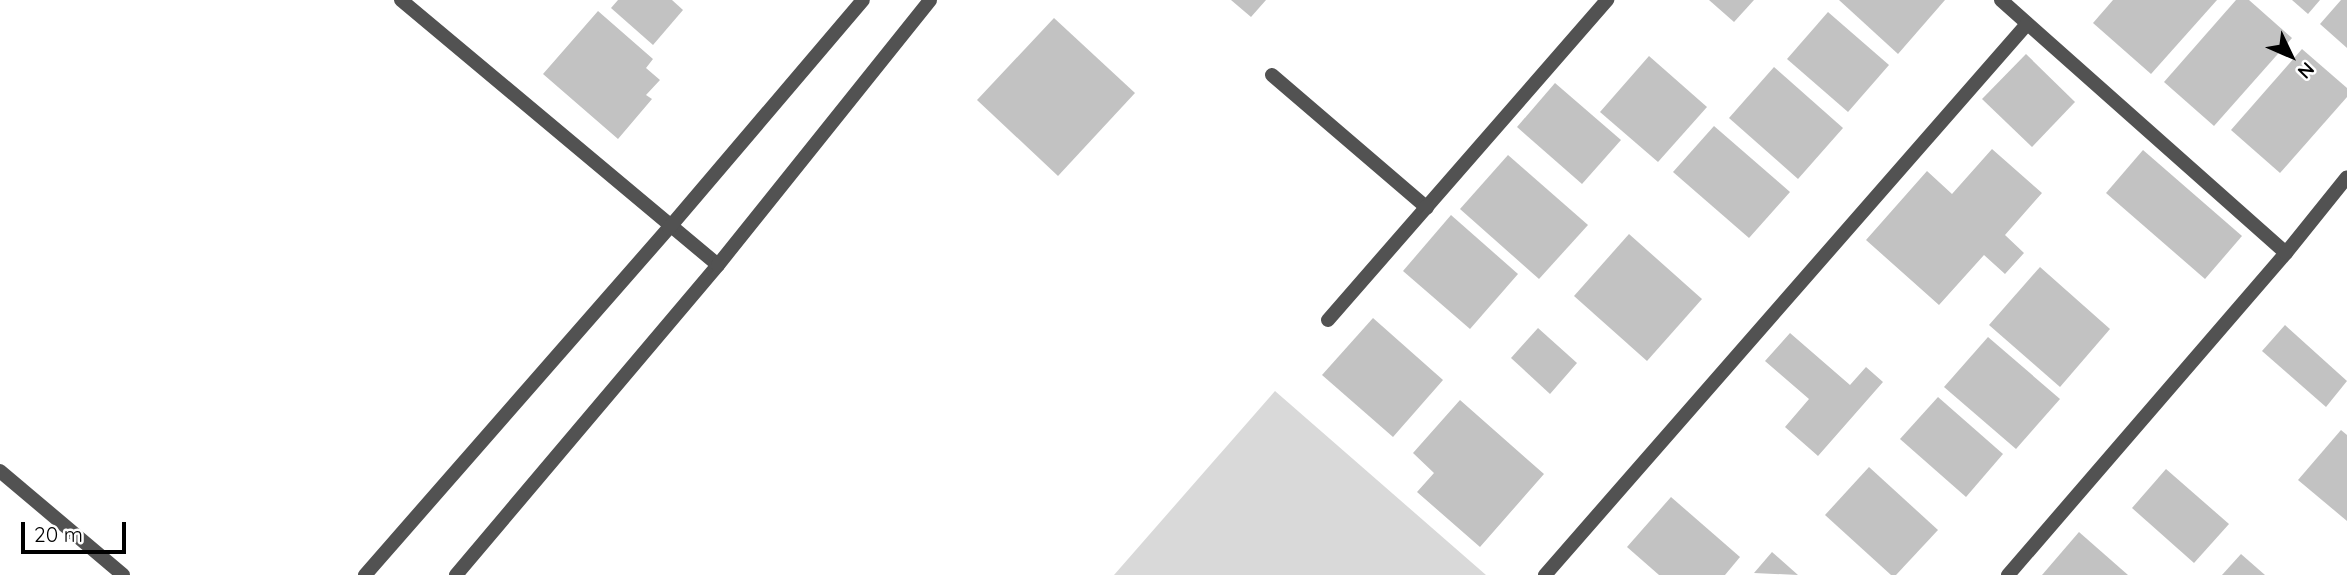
<!DOCTYPE html>
<style>
body{margin:0}
#map{position:relative;width:2347px;height:575px;overflow:hidden;background:#fff;font-family:Quicksand,sans-serif}
div>[style]{position:absolute}
[style*='--x']{left:calc(var(--x)*1px);top:calc(var(--y)*1px);width:calc(var(--w)*1px);rotate:calc(var(--a)*1deg)}
.green>*{inset:0;background:#d9d9d9}
.building>*{inset:0;background:#c2c2c2}
.minor>*{height:14px;margin:-7px;padding:0 7px;transform-origin:7px;border-radius:7px;background:#525252}
.tertiary>*{height:14px;margin:-7px;padding:0 7px;transform-origin:7px;border-radius:7px;background:#525252}
span{translate:-50% -50%;white-space:nowrap;text-align:center;line-height:1.15;-webkit-text-stroke:5px #fff;paint-order:stroke}
.north{position:absolute;left:2256px;top:21px;width:70px;height:70px;-webkit-text-stroke:5px #fff;paint-order:stroke;rotate:134deg;font-size:19px;font-weight:700;line-height:28px;text-align:center;color:#000}
.north::after{content:'';display:block;margin:auto;width:24px;height:32px;background:#000;clip-path:polygon(50% 0,100% 100%,50% 72%,0 100%)}
.scale{position:absolute;left:21px;top:522px;width:105px;height:32px;box-sizing:border-box;border:4px solid #000;border-top:0;padding-left:9px;font-size:21px;line-height:24px;white-space:nowrap;color:#000;-webkit-text-stroke:5px #fff;paint-order:stroke}
</style>
<div id="map">
<div class="green">
<i style="clip-path:polygon(1275px 391px,1486px 575px,1114px 575px)"></i>
</div>
<div class="building">
<i style="clip-path:polygon(618px 0,672px 0,683px 10px,653px 45px,611px 8px)"></i>
<i style="clip-path:polygon(1231px 0,1266px 0,1251px 17px)"></i>
<i style="clip-path:polygon(1709px 0,1754px 0,1734px 22px)"></i>
<i style="clip-path:polygon(1839px 0,1945px 0,1898px 54px)"></i>
<i style="clip-path:polygon(2113px 0,2217px 0,2151px 74px,2093px 23px)"></i>
<i style="clip-path:polygon(2236px 0,2249px 0,2292px 38px,2214px 126px,2164px 82px)"></i>
<i style="clip-path:polygon(2292px 0,2320px 0,2308px 14px)"></i>
<i style="clip-path:polygon(2341px 0,2347px 0,2347px 48px,2320px 24px)"></i>
<i style="clip-path:polygon(598px 11px,653px 59px,646px 68px,660px 80px,646px 95px,652px 99px,618px 139px,543px 74px)"></i>
<i style="clip-path:polygon(1828px 12px,1889px 65px,1848px 112px,1787px 59px)"></i>
<i style="clip-path:polygon(1054px 18px,1135px 93px,1058px 176px,977px 100px)"></i>
<i style="clip-path:polygon(2302px 49px,2347px 88px,2347px 97px,2280px 173px,2231px 130px)"></i>
<i style="clip-path:polygon(2026px 54px,2075px 102px,2032px 147px,1982px 99px)"></i>
<i style="clip-path:polygon(1649px 56px,1707px 107px,1658px 162px,1600px 112px)"></i>
<i style="clip-path:polygon(1774px 67px,1843px 128px,1798px 179px,1729px 118px)"></i>
<i style="clip-path:polygon(1555px 83px,1621px 140px,1582px 184px,1517px 127px)"></i>
<i style="clip-path:polygon(1714px 126px,1790px 192px,1749px 238px,1673px 172px)"></i>
<i style="clip-path:polygon(1992px 149px,2042px 193px,2005px 235px,2024px 253px,2005px 274px,1984px 255px,1939px 305px,1866px 240px,1927px 171px,1952px 194px)"></i>
<i style="clip-path:polygon(2143px 150px,2242px 236px,2205px 279px,2106px 193px)"></i>
<i style="clip-path:polygon(1508px 155px,1588px 225px,1539px 279px,1460px 209px)"></i>
<i style="clip-path:polygon(1451px 215px,1518px 274px,1470px 329px,1403px 271px)"></i>
<i style="clip-path:polygon(1629px 234px,1702px 299px,1647px 361px,1574px 296px)"></i>
<i style="clip-path:polygon(2040px 267px,2110px 329px,2060px 387px,1989px 325px)"></i>
<i style="clip-path:polygon(1373px 318px,1443px 380px,1393px 437px,1322px 375px)"></i>
<i style="clip-path:polygon(2285px 325px,2347px 381px,2326px 407px,2262px 351px)"></i>
<i style="clip-path:polygon(1538px 328px,1577px 363px,1550px 394px,1511px 358px)"></i>
<i style="clip-path:polygon(1790px 333px,1850px 385px,1866px 367px,1883px 382px,1818px 456px,1785px 427px,1809px 399px,1765px 361px)"></i>
<i style="clip-path:polygon(1988px 337px,2060px 399px,2016px 449px,1944px 387px)"></i>
<i style="clip-path:polygon(1938px 397px,2003px 454px,1966px 497px,1900px 439px)"></i>
<i style="clip-path:polygon(1460px 400px,1544px 474px,1480px 547px,1417px 492px,1434px 473px,1413px 453px)"></i>
<i style="clip-path:polygon(2341px 430px,2347px 435px,2347px 521px,2298px 480px)"></i>
<i style="clip-path:polygon(1869px 467px,1938px 530px,1896px 575px,1891px 575px,1825px 515px)"></i>
<i style="clip-path:polygon(2166px 469px,2229px 524px,2194px 563px,2132px 508px)"></i>
<i style="clip-path:polygon(1671px 497px,1740px 557px,1725px 575px,1659px 575px,1627px 547px)"></i>
<i style="clip-path:polygon(2079px 532px,2128px 575px,2042px 575px)"></i>
<i style="clip-path:polygon(1772px 552px,1798px 575px,1754px 573px)"></i>
<i style="clip-path:polygon(2241px 554px,2265px 575px,2222px 575px)"></i>
</div>
<div class="minor">
<i style="--x:401;--y:0;--w:413;--a:39.9"></i>
<i style="--x:2001;--y:0;--w:381;--a:41.6"></i>
<i style="--x:1272;--y:75;--w:204;--a:40.6"></i>
<i style="--x:1328;--y:320;--w:425;--a:-48.9"></i>
<i style="--x:0;--y:471;--w:161;--a:40.2"></i>
<i style="--x:1545;--y:575;--w:732;--a:-48.82"></i>
<i style="--x:2008;--y:575;--w:425;--a:-49.2"></i>
<i style="--x:2286;--y:253;--w:97;--a:-51.2"></i>
</div>
<div class="tertiary">
<i style="--x:365;--y:575;--w:461;--a:-48.8"></i>
<i style="--x:669;--y:228;--w:299;--a:-49.6"></i>
<i style="--x:456;--y:575;--w:406;--a:-49.8"></i>
<i style="--x:718;--y:265;--w:339;--a:-51.3"></i>
</div>
<div class="north">N</div>
<div class="scale">20 m</div>
</div>
